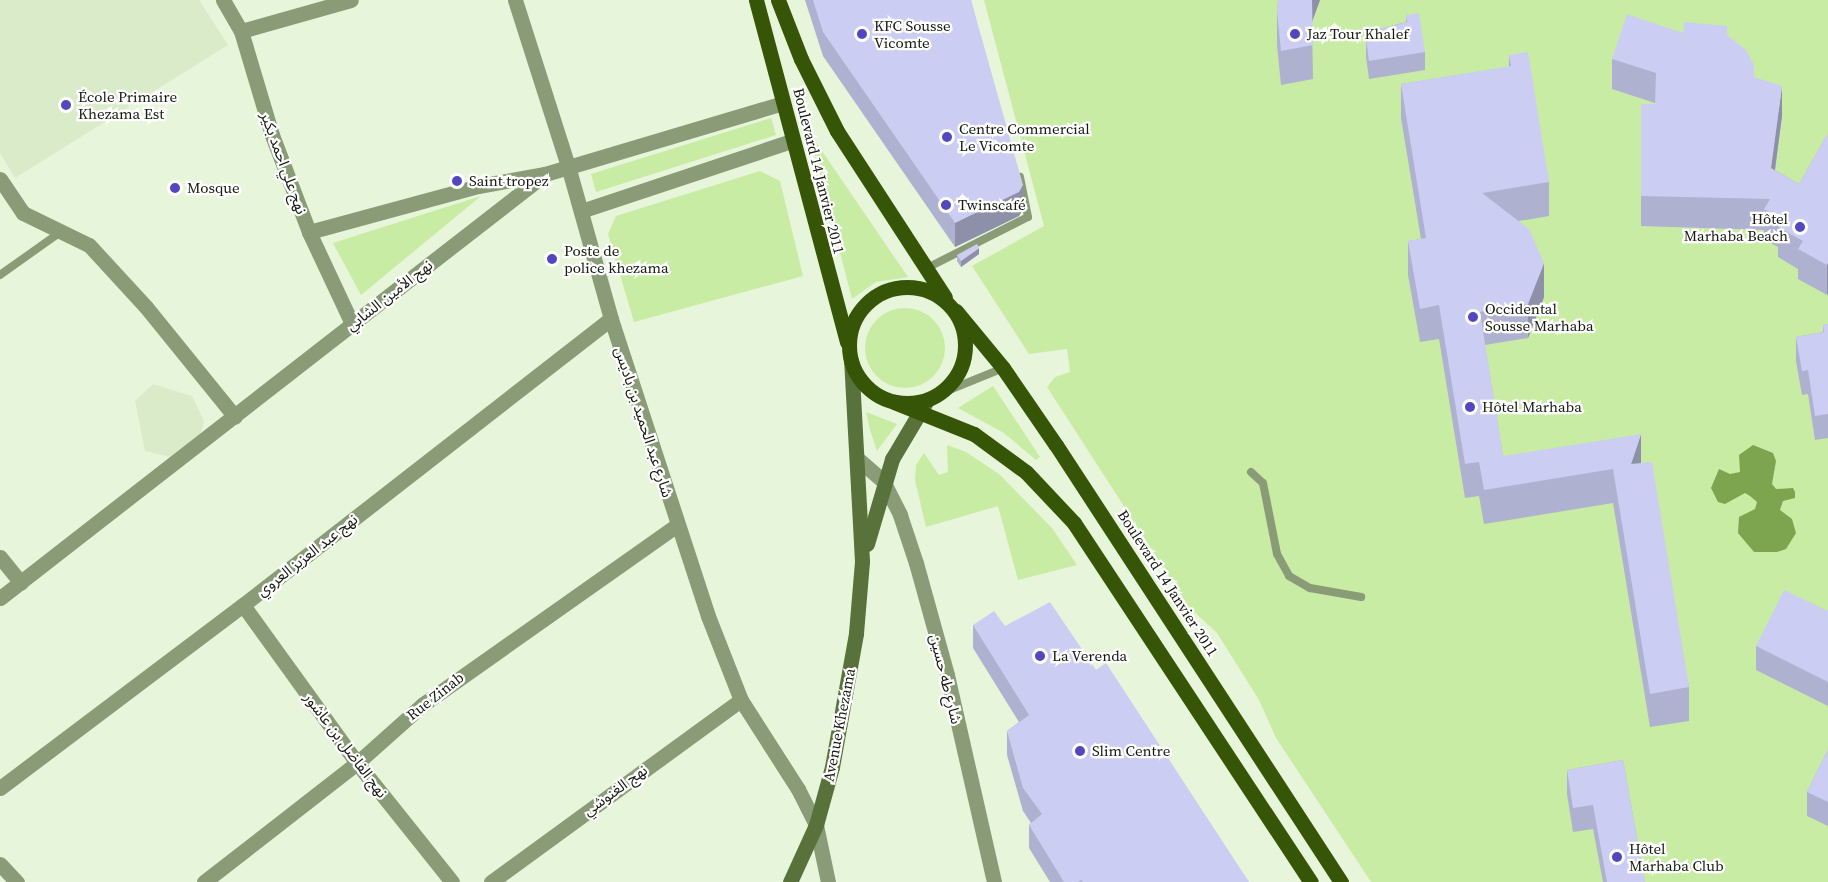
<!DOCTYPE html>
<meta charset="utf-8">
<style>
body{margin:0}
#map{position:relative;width:1828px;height:882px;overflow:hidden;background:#e7f5da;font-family:"Source Serif 4","Noto Sans Arabic",serif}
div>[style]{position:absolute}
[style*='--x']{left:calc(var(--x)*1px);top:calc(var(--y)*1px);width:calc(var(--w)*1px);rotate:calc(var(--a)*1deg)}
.built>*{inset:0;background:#daebc9}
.green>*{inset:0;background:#c8eca3}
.round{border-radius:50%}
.water>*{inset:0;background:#7da44e}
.service>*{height:8px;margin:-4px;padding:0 4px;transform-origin:4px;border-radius:4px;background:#899b77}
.minor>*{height:15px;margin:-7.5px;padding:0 7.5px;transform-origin:7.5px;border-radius:7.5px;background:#899b77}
.secondary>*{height:15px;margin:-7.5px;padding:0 7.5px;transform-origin:7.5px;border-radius:7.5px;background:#59723c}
.primary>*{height:15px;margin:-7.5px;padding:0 7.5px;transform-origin:7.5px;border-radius:7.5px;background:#375506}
.primary>.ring{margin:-7.5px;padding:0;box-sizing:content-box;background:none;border:15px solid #375506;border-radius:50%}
.wall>*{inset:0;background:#afb1d0}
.shaded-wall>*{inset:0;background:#8e90a9}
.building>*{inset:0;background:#cbcef2}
.dots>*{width:16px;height:16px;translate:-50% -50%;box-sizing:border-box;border:3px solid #fff;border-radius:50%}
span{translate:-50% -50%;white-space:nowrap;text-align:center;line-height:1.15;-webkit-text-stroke:4.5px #fff;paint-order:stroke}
.poi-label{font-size:15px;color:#151a10}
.left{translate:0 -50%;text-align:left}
.right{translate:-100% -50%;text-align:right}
.street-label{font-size:15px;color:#151a10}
</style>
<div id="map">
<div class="built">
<i style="clip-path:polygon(0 0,199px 0,228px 45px,15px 178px,0 153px)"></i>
<i style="clip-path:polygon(153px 384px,192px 396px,204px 421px,200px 436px,170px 457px,145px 451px,135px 401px)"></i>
</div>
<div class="green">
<i style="clip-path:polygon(984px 0,1828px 0,1828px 882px,1371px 882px,1276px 738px,1259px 700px,1217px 633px,1189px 607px,1047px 387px,1055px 377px,1070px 372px,1067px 349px,1029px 354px,972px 266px,1044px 226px)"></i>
<i style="clip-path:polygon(771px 118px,776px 135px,596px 192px,591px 174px)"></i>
<i style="clip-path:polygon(809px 132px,908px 277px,876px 282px,852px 299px)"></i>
<i style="clip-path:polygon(760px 171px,780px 181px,803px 276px,634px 322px,608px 234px,616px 216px)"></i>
<i style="clip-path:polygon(481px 196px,361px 295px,333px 243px)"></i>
<i class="round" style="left:865px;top:308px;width:80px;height:80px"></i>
<i style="clip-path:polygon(993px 386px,1040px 457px,1036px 460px,1004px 433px,958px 408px)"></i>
<i style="clip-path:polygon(866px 412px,897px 424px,877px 451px,870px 430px)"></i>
<i style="clip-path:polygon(947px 445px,966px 452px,999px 474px,1052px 528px,1077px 565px,1018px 580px,998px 506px,926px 527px,915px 480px,916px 465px,924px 453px,939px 475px,948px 472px)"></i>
</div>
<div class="water">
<i style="clip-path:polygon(1753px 445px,1773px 453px,1776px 461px,1772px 484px,1776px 489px,1793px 488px,1795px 492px,1795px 498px,1783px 501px,1780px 510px,1792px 519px,1796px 533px,1786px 549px,1777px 552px,1754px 552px,1738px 533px,1739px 517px,1755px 509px,1757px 502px,1750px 496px,1745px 493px,1725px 504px,1718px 502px,1711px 488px,1719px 469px,1730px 474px,1740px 472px,1739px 455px)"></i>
</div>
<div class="service">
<i style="--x:927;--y:268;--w:113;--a:-26.8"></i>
<i style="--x:1028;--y:217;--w:41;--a:-101.3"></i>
<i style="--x:0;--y:275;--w:76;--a:-35.4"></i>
<i style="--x:937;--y:395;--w:71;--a:-22.2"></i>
<i style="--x:1251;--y:472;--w:16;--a:43"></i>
<i style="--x:1263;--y:483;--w:72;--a:78.8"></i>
<i style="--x:1277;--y:554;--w:25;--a:61"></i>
<i style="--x:1289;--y:576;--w:24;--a:30"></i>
<i style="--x:1310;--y:588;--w:52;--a:10"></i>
</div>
<div class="minor">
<i style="--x:223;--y:0;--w:36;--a:60"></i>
<i style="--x:241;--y:31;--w:109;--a:73.4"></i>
<i style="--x:272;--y:135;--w:104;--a:69.1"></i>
<i style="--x:309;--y:232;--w:102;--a:64.9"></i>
<i style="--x:515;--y:0;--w:174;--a:72.3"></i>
<i style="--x:568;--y:166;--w:159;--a:74.3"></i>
<i style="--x:611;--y:319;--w:312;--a:71.9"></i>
<i style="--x:708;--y:616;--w:90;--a:68.6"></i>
<i style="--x:741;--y:700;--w:106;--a:57.4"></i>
<i style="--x:798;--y:789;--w:40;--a:63.4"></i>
<i style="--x:816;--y:825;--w:58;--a:78.1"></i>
<i style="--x:241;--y:31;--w:114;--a:-15.7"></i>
<i style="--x:0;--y:179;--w:41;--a:55.9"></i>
<i style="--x:23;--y:213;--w:73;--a:25.9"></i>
<i style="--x:89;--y:245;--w:84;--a:47.4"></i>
<i style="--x:146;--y:307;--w:141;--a:51"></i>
<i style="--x:581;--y:211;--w:222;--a:-18.4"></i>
<i style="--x:309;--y:232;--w:175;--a:-15.2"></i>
<i style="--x:478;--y:186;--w:68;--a:-10.2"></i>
<i style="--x:545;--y:174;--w:248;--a:-16.6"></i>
<i style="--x:859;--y:460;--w:32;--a:41"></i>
<i style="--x:883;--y:481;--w:38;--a:63"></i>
<i style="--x:900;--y:515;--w:51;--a:71.6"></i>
<i style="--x:916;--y:563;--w:116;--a:74.5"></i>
<i style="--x:947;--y:675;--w:212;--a:77.2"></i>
<i style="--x:0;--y:557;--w:33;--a:51"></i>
<i style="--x:0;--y:598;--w:691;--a:-37.88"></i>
<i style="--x:243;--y:605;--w:195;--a:54.2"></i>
<i style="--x:357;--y:763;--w:152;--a:51.4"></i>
<i style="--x:0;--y:788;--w:304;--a:-37"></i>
<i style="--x:243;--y:605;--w:466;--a:-37.9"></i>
<i style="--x:0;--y:864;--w:25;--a:47"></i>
<i style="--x:204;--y:882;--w:194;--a:-37.9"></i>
<i style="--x:357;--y:763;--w:87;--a:-41.7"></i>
<i style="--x:422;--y:705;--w:312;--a:-35.2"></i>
<i style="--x:491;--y:882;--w:309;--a:-36.1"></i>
</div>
<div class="secondary">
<i style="--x:867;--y:544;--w:89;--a:-73.6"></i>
<i style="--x:892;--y:459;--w:69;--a:-59.3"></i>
<i style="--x:790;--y:882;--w:63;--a:-65.5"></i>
<i style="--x:816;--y:825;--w:60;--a:-74.6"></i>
<i style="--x:832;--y:767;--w:136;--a:-79.8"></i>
<i style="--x:856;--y:633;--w:72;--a:-85.2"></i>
<i style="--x:862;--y:561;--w:200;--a:-93.1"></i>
</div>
<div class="primary">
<i style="--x:756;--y:0;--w:354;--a:75.1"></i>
<i style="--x:778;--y:0;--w:63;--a:68.7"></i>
<i style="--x:801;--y:59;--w:80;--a:63.4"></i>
<i style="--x:837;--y:131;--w:198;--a:57"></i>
<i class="ring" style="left:849px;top:287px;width:101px;height:101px"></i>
<i style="--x:956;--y:311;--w:74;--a:50.5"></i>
<i style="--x:1003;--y:368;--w:93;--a:55.5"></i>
<i style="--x:1056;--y:445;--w:522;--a:56.89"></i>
<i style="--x:894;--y:402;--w:86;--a:21.8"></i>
<i style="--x:974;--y:434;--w:64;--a:36.2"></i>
<i style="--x:1026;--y:472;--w:70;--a:46.7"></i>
<i style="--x:1074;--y:523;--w:430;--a:56.6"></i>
</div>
<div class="wall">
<i style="clip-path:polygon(805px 0,971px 0,1023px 209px,1019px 216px,955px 247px,823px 56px)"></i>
<i style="clip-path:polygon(1278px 0,1320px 0,1312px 21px,1313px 79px,1281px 85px,1277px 45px,1277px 11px)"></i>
<i style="clip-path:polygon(1406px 15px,1425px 52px,1425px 70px,1369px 79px,1366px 57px,1366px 38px,1375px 37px,1375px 30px,1406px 22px)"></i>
<i style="clip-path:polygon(1683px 33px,1727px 35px,1754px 77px,1782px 116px,1775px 170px,1799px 184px,1828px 133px,1828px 293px,1827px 295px,1798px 279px,1798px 269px,1778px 257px,1778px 247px,1764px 239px,1764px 230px,1641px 226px,1641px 104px,1655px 104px,1655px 103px,1612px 89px,1612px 59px)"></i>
<i style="clip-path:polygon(1509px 55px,1549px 182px,1549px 216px,1519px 221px,1544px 297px,1528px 338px,1485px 345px,1503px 456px,1641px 463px,1689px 687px,1689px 721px,1650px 727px,1613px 503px,1484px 524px,1479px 496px,1465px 498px,1439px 339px,1420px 342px,1408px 275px,1408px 241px,1421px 239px,1401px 118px,1401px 84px,1509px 67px)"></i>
<i style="clip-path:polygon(979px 254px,961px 267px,957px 261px,957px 255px)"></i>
<i style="clip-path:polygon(1828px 324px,1828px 438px,1815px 440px,1808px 394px,1802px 395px,1796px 361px,1796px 337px,1823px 332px,1823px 325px)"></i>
<i style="clip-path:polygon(1828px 611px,1828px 706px,1756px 670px,1756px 646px)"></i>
<i style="clip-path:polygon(973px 625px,1005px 626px,1096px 670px,1249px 882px,1050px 882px,1029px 848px,1029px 825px,1031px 823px,1023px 811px,1007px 755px,1007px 731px,1019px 722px,973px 648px)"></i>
<i style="clip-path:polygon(1828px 749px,1828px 826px,1807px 816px,1807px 792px)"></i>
<i style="clip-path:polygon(1623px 760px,1645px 882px,1603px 882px,1593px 829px,1573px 832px,1567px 794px,1567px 770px)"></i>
</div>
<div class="shaded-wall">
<i style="clip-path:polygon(1312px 0,1320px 0,1312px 22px)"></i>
<i style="clip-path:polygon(1782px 86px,1782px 116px,1771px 199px,1771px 168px)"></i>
<i style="clip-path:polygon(1023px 185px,1023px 209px,1019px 216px,955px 247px,955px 223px)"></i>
<i style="clip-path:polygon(979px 248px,979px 254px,961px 267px,961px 261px)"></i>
<i style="clip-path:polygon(1544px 263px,1544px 297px,1528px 338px,1528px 304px)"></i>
<i style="clip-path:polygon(1828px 263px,1828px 293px,1827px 295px,1827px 265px)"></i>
<i style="clip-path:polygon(1641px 434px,1641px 467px,1631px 464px)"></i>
</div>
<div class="building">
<i style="clip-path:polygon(813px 0,971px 0,1023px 185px,1019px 192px,955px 223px,823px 32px)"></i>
<i style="clip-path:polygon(1278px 0,1312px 0,1313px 45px,1281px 51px,1277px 11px)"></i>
<i style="clip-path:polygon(1419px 13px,1425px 52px,1369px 61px,1366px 38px,1376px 37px,1375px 30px,1407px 22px,1406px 15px)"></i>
<i style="clip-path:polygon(1627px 14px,1683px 33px,1684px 22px,1727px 26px,1727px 35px,1746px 50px,1754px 65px,1754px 77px,1782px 86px,1771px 168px,1799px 184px,1828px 133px,1828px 263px,1827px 265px,1798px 249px,1803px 241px,1778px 227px,1782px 219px,1764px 209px,1770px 199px,1641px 196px,1641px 104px,1655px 104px,1656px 73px,1612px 59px)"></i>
<i style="clip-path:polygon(1528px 52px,1549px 182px,1482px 193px,1529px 229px,1544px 263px,1528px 304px,1480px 312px,1503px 456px,1641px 434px,1631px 464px,1652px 462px,1689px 687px,1650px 694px,1613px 469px,1484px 490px,1479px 462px,1465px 464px,1439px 305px,1420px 309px,1408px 241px,1426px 238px,1401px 84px,1511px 66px,1509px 55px)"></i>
<i style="clip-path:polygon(977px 244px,979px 248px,961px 261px,957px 255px)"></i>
<i style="clip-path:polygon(1828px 324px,1828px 414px,1815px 416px,1808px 370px,1802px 371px,1796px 337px,1824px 332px,1823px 325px)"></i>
<i style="clip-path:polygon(1784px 590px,1828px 611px,1828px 682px,1756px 646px)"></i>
<i style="clip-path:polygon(1050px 602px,1096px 670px,1106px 663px,1249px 882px,1083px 882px,1081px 880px,1078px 882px,1064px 882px,1029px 825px,1042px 814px,1023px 788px,1007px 731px,1029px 715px,973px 625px,994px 611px,1005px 626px)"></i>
<i style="clip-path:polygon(1828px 749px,1828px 802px,1807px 792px)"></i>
<i style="clip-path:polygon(1623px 760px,1645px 882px,1607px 882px,1593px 805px,1573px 808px,1567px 770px)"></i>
</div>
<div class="dots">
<i style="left:862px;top:34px;background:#5347be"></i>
<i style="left:1295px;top:34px;background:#5347be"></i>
<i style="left:66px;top:105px;background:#5347be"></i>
<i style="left:947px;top:137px;background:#5347be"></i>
<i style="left:457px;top:181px;background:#5347be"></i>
<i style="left:175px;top:188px;background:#5347be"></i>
<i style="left:946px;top:205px;background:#5347be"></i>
<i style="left:1800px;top:227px;background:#5347be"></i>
<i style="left:552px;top:259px;background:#5347be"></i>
<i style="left:1473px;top:317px;background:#5347be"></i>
<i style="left:1470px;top:407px;background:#5347be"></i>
<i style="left:1040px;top:656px;background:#5347be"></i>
<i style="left:1080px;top:751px;background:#5347be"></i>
<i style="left:1617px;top:857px;background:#5347be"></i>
</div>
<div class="poi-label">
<span class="left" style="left:874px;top:34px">KFC Sousse<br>Vicomte</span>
<span class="left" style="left:1307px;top:34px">Jaz Tour Khalef</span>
<span class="left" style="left:78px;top:105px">École Primaire<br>Khezama Est</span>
<span class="left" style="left:959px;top:137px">Centre Commercial<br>Le Vicomte</span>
<span class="left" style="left:469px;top:181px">Saint tropez</span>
<span class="left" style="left:187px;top:188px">Mosque</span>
<span class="left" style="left:958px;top:205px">Twinscafé</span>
<span class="right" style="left:1788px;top:227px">Hôtel<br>Marhaba Beach</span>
<span class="left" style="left:564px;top:259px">Poste de<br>police khezama</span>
<span class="left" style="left:1485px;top:317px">Occidental<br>Sousse Marhaba</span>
<span class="left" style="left:1482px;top:407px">Hôtel Marhaba</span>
<span class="left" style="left:1052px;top:656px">La Verenda</span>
<span class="left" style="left:1092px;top:751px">Slim Centre</span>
<span class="left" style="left:1629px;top:857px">Hôtel<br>Marhaba Club</span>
</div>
<div class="street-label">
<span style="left:284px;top:163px;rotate:70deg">نهج علي احمد بكير</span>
<span style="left:819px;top:171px;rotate:76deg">Boulevard 14 Janvier 2011</span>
<span style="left:389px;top:295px;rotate:-38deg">نهج الأمين الشابي</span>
<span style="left:644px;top:422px;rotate:72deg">شارع عبد الحميد بن باديس</span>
<span style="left:307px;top:555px;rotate:-38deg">نهج عبد العزيز العروي</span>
<span style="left:1168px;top:583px;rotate:57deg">Boulevard 14 Janvier 2011</span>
<span style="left:946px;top:679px;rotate:76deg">شارع طه حسين</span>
<span style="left:435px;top:696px;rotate:-38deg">Rue Zinab</span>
<span style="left:839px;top:725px;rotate:-79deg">Avenue Khezama</span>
<span style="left:346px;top:745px;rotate:53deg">نهج الفاضل بن عاشور</span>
<span style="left:615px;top:790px;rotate:-36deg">نهج الغنوشي</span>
</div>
</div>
